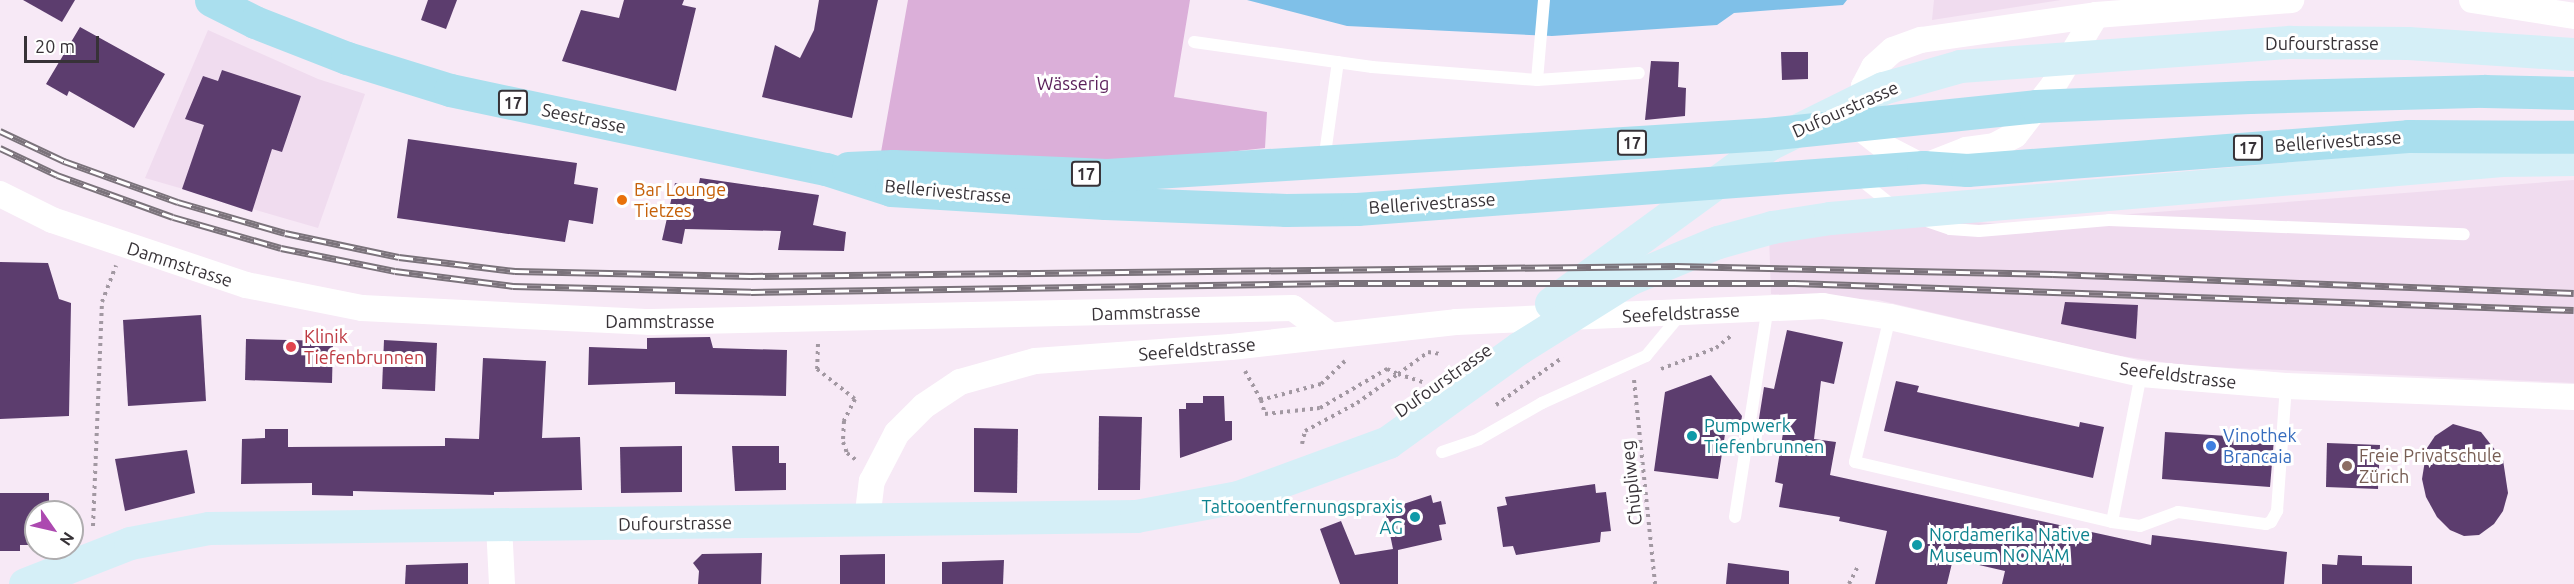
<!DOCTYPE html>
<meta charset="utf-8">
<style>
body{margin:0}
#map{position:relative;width:2574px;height:584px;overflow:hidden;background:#f7e9f6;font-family:Ubuntu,sans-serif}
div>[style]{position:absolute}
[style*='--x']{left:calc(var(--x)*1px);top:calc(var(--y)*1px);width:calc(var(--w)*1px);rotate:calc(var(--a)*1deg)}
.built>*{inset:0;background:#f0dcef}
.green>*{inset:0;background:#dbafd9}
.water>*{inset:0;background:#7fc0e8}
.building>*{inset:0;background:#5c3d6e}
.path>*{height:4px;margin-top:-2px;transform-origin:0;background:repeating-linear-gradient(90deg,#a298a2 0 3px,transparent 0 7.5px)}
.lane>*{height:12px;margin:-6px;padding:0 6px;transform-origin:6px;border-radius:6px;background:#fff}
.street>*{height:26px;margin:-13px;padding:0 13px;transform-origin:13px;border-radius:13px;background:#fff}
.secondary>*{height:33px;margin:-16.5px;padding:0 16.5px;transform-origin:16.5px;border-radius:16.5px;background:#d5eff7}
.primary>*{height:33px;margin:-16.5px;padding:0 16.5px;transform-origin:16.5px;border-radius:16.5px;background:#aadfee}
.rail>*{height:7px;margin-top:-3.5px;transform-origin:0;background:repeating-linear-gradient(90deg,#fff 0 14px,#7b737b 0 28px);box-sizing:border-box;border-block:2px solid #7b737b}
.dots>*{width:16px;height:16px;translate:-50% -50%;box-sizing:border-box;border:3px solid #fff;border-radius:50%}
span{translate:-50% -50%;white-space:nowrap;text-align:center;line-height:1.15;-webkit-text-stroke:6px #fff;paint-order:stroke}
.shield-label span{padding:2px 4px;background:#fff;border:2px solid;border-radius:4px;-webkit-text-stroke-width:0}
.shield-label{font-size:16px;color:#373237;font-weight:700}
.street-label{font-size:18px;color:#373237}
.park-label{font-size:18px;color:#5a1f5a}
.food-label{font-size:18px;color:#c56008}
.left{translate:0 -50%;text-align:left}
.health-label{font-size:18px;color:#be3a42}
.culture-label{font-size:18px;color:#0d838f}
.right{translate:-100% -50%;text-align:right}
.shop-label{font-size:18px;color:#366cbe}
.education-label{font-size:18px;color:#785e54}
.north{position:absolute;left:24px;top:500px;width:60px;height:60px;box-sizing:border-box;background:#fff;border:2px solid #afadaf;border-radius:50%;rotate:124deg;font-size:16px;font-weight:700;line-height:24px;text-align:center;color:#373237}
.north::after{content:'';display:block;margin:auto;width:21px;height:27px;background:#ac49b0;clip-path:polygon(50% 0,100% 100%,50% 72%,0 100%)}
.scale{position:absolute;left:24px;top:36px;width:75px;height:27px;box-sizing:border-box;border:3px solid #373237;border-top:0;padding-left:8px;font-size:18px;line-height:21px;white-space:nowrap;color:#373237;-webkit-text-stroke:4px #fff;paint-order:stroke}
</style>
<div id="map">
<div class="built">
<i style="clip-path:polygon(1934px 0,2061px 0,1932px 20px)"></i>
<i style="clip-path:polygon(208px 30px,318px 79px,365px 94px,318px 228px,145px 178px)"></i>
<i style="clip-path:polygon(2574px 180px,2574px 383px,2189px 366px,2114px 355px,1878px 300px,1771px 294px,1769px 235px,1937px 219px,2001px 224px)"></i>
</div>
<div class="green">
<i style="clip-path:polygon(908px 0,1190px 0,1174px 97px,1267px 112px,1265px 148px,1090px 167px,881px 152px)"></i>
</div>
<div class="water">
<i style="clip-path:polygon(1247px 0,1847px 0,1843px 5px,1734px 13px,1717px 25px,1552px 36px,1347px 26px)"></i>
</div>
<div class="building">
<i style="clip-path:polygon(23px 0,75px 0,62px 22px)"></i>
<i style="clip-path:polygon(428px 0,457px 0,446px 29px,421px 20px)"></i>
<i style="clip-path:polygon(624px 0,684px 0,682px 5px,696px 8px,676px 91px,562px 61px,581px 10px,619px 18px)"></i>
<i style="clip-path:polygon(819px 0,878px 0,852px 118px,762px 97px,775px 45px,800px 58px,814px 30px)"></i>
<i style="clip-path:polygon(80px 27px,165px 74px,134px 128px,69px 91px,67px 96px,46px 84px)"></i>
<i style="clip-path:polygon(1781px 52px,1808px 52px,1808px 79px,1782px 80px)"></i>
<i style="clip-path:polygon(1651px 61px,1679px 62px,1678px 87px,1686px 88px,1685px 116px,1645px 120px)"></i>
<i style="clip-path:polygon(222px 70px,301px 96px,282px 152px,272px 149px,252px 212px,182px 189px,204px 125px,185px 119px,203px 76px,218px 81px)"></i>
<i style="clip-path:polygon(408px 139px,577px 163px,574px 184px,598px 188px,593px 224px,569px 220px,565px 242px,397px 218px)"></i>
<i style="clip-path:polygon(700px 178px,819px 195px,813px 225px,846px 232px,844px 251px,778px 250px,781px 231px,685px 229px,682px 244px,662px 240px,675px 183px,698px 188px)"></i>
<i style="clip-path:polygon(0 262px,48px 263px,59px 299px,71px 303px,69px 416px,0 419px)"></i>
<i style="clip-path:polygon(2065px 302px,2138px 305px,2136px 339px,2061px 324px)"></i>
<i style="clip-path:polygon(201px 315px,206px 401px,128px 406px,123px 320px)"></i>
<i style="clip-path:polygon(1787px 330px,1843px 342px,1834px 384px,1821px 381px,1814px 439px,1836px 442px,1830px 475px,2151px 545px,2152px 535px,2287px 552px,2284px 584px,2002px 584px,2005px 571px,1953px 559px,1947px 584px,1875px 584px,1887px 531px,1839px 521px,1840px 517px,1779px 507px,1783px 484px,1775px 482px,1783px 433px,1757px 431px,1764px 387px,1774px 389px)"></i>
<i style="clip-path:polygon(710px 337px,713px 348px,787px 350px,786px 396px,675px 394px,675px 382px,588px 385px,589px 347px,647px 349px,647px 338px)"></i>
<i style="clip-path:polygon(246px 339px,333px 341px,332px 383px,245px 380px)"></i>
<i style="clip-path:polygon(384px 340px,437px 343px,435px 391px,382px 389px)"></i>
<i style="clip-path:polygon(483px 358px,546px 361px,542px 438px,580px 437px,582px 490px,494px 492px,494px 495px,353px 491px,353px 496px,312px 495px,312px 483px,241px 484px,242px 439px,265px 438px,265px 429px,288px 429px,288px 447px,445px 446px,445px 438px,479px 439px)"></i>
<i style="clip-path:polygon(1711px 375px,1742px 416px,1740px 429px,1726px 428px,1718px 479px,1654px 471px,1665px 392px)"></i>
<i style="clip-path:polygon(1896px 381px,1919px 386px,1917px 392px,1976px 405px,2079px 427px,2080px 422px,2104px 427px,2093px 478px,1884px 431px)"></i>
<i style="clip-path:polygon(1203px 396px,1224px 396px,1225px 421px,1232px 421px,1232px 440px,1180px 458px,1179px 409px,1186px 409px,1186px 403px,1203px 403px)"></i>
<i style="clip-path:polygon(1099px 416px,1142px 417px,1140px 490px,1098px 490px)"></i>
<i style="clip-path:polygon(2453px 424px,2481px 432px,2503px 460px,2508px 493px,2503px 511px,2494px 524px,2479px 535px,2464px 536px,2450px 530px,2437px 517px,2426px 497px,2422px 479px,2427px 448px,2435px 436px)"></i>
<i style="clip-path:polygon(974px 428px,1018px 429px,1017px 493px,974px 492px)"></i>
<i style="clip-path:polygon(2165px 432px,2274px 439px,2270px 487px,2162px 479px)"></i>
<i style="clip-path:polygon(2327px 443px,2380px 445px,2378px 489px,2326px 487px)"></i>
<i style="clip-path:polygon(682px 446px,682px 492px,621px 493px,620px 447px)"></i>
<i style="clip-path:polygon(732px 446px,779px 446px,779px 463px,786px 463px,786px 490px,735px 491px)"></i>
<i style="clip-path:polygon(187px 450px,195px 493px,125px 511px,115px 459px)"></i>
<i style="clip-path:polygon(1595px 484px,1596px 493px,1606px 492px,1611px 531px,1601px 532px,1600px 542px,1516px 555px,1513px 546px,1503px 547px,1497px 507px,1507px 505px,1505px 497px)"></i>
<i style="clip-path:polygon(0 493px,49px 493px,49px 512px,36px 512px,36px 545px,20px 545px,20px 551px,0 551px)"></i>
<i style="clip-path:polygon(1431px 495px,1433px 503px,1441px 501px,1446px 524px,1439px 525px,1442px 540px,1398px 550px,1398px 584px,1340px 584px,1320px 529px,1341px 521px,1355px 555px,1393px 549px,1385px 510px)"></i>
<i style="clip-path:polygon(762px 553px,761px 584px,698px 584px,699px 571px,693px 563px,702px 554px)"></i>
<i style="clip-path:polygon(885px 554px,885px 584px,840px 584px,840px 555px)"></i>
<i style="clip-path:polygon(2338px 555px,2362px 556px,2362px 565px,2412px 566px,2412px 584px,2322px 584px,2322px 564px,2337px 565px)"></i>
<i style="clip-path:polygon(1004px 560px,1003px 584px,942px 584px,942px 562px)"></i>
<i style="clip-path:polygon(468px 563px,468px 584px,405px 584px,406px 565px)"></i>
<i style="clip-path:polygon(1728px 563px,1789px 571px,1789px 584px,1726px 584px)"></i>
</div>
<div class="path">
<i style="--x:818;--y:344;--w:25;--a:92"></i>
<i style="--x:817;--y:369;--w:48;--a:38.3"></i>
<i style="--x:855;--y:399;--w:25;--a:117"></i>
<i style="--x:844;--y:421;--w:21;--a:93"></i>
<i style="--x:843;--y:442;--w:12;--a:70"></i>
<i style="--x:847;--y:453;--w:11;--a:38"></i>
<i style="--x:1345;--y:361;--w:33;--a:136"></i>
<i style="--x:1321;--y:384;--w:62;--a:165.1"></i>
<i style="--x:1261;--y:400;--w:15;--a:74"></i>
<i style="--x:1265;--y:414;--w:55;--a:-6.2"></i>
<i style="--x:1320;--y:408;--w:78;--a:-30.2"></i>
<i style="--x:1387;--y:369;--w:12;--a:24"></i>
<i style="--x:1398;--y:374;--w:37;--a:-36"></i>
<i style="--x:1428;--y:352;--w:12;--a:9"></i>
<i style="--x:1661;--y:369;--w:59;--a:-20.9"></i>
<i style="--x:1716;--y:348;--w:21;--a:-39"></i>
<i style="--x:1245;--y:371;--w:33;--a:61"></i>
<i style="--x:1634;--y:380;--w:205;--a:84.1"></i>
<i style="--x:1496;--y:405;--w:82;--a:-35.6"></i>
<i style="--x:1302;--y:444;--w:13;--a:-77"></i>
<i style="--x:1305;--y:431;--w:59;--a:-28.3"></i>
<i style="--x:1357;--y:403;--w:50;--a:-35.3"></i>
<i style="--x:1398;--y:374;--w:26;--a:18"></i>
<i style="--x:93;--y:526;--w:224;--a:-87.7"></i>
<i style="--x:102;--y:302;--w:39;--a:-69"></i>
<i style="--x:1849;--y:584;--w:18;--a:-63"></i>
</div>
<div class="lane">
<i style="--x:1194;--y:42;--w:180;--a:8"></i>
<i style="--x:1372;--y:67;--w:166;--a:4.5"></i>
<i style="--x:1537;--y:80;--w:102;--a:-3.9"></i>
<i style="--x:1537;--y:80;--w:80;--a:-85"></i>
<i style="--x:1324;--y:161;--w:100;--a:-82"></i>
<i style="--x:1857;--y:177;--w:45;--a:38.7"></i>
<i style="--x:1921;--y:219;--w:31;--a:19"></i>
<i style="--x:1950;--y:229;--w:29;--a:4"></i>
<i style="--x:1979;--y:231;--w:130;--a:-4.8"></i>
<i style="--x:2109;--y:220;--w:355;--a:2.3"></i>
<i style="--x:1890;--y:317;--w:149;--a:103.6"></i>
<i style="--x:1855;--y:462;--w:264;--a:13.1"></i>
<i style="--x:2112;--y:522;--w:28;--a:8"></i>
<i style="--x:2140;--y:526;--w:40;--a:-20.2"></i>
<i style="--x:2178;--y:512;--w:89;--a:7.8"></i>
<i style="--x:2266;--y:524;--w:5;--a:-22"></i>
<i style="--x:2271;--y:522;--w:13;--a:-61"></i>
<i style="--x:2277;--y:511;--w:125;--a:-85.9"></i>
<i style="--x:1442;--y:452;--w:39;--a:-19"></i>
<i style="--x:1479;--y:439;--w:73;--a:-29.7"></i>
<i style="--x:1542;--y:403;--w:114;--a:-24.3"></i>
<i style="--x:1646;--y:356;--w:53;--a:-50.3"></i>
<i style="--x:1735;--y:517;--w:213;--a:-81.1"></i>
<i style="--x:2112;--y:522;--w:151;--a:-78.9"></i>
</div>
<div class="street">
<i style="--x:2472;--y:0;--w:103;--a:8.9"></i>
<i style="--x:2096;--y:15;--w:83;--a:121.2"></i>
<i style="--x:2053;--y:86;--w:62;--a:127.8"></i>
<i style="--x:2015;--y:135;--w:24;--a:152"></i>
<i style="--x:1994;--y:146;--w:28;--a:172"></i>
<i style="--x:1966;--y:150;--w:46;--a:158.4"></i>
<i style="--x:1923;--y:167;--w:42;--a:-152.8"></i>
<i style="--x:1886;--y:148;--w:36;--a:-142"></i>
<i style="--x:1858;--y:126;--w:40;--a:-81.5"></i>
<i style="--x:1864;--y:86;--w:21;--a:-62"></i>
<i style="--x:1874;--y:67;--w:25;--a:-42"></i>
<i style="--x:1893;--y:50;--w:30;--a:-20"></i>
<i style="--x:1921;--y:40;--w:177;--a:-8.1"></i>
<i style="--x:2096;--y:15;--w:196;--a:-4.4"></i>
<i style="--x:0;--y:194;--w:58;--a:26.6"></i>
<i style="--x:52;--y:220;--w:205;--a:18.5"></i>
<i style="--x:246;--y:285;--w:118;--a:11.2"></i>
<i style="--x:362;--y:308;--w:289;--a:2.8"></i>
<i style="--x:651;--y:322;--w:642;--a:-1.25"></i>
<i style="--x:1293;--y:308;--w:46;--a:36.1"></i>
<i style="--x:867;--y:520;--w:39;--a:-83"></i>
<i style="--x:872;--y:481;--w:54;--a:-62.5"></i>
<i style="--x:897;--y:433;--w:38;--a:-45"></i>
<i style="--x:924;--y:406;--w:43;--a:-33.7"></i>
<i style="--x:960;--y:382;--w:78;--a:-15.6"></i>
<i style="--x:1035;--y:361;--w:196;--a:-4.1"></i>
<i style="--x:1231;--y:347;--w:226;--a:-6.3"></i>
<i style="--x:1456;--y:322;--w:367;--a:-2.5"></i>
<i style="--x:1823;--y:306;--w:68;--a:9.3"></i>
<i style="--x:1890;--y:317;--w:257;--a:12.8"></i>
<i style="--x:2141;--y:374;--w:145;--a:4.7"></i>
<i style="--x:2286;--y:386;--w:288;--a:2.2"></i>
<i style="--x:499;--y:525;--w:59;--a:87.1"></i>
</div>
<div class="secondary">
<i style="--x:1551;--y:303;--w:270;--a:-36.1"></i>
<i style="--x:1769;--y:144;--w:127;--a:-26.2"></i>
<i style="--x:1883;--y:88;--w:80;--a:-15.9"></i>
<i style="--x:1960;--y:66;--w:331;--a:-4.2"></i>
<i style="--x:2290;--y:42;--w:118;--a:0.5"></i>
<i style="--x:2408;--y:43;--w:166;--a:3.8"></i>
<i style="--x:25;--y:584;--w:113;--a:-21.3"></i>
<i style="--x:130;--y:543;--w:80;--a:-10.8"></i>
<i style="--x:209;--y:528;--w:927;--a:-0.74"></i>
<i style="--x:1136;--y:516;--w:104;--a:-10.6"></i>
<i style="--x:1238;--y:497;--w:160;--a:-20.1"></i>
<i style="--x:1388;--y:442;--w:161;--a:-35.7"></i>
<i style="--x:1519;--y:348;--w:130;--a:-32.1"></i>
<i style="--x:1629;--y:279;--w:96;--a:-22.6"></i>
<i style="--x:1718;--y:242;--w:56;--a:-15.5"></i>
<i style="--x:1772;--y:227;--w:59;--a:-8.8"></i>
<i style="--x:1830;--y:218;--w:674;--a:-4.94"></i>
<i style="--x:2501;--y:160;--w:73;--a:-0.8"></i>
</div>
<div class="primary">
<i style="--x:211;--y:0;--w:49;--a:26.6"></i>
<i style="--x:255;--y:22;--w:99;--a:21.4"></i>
<i style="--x:347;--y:58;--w:108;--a:17.3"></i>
<i style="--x:450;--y:90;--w:384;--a:11.9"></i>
<i style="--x:826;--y:169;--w:68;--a:17.9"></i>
<i style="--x:891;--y:190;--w:214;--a:3.5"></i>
<i style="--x:1105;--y:203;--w:181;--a:2.2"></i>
<i style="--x:1286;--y:210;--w:71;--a:-0.8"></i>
<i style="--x:1357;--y:209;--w:568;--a:-4.24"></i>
<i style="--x:1923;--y:167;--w:44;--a:3.9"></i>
<i style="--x:1967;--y:170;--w:442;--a:-4.4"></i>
<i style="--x:2408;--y:136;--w:166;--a:0.3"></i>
<i style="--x:848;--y:168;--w:45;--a:-2.5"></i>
<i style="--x:893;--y:166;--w:214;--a:2.4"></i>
<i style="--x:1107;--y:175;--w:661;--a:-3.55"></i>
<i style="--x:1767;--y:134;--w:270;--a:-5.9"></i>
<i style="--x:2036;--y:106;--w:214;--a:-2.4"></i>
<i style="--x:2250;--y:97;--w:234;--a:-1.5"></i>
<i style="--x:2484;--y:91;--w:90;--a:1.3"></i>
</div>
<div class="rail">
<i style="--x:0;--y:131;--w:71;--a:25.1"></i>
<i style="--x:64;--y:161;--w:121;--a:19.8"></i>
<i style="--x:178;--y:202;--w:111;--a:16.2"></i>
<i style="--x:285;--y:233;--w:116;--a:11.9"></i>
<i style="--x:399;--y:257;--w:117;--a:6.9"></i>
<i style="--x:515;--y:271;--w:236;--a:1.2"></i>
<i style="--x:751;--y:276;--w:925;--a:-0.62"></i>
<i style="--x:1676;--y:266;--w:377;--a:1.2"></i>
<i style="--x:2053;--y:274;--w:521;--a:2.09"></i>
<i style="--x:0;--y:148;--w:63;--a:25.3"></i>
<i style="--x:57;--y:175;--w:123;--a:19.9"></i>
<i style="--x:173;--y:217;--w:112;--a:16"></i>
<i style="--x:281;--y:248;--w:116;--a:11.4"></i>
<i style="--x:395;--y:271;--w:119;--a:7.2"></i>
<i style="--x:513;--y:286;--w:238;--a:1.4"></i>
<i style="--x:751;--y:292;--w:589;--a:-0.88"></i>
<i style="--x:1340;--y:283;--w:455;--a:0"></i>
<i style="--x:1795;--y:283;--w:779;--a:1.99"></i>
</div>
<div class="dots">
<i style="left:622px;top:200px;background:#e8710a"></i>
<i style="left:291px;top:347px;background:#e0444e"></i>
<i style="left:1692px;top:436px;background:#0f9aa8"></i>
<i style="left:2211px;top:446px;background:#3f7fe0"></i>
<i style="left:2347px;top:466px;background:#8d6e63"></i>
<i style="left:1415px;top:517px;background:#0f9aa8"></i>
<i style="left:1917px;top:545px;background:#0f9aa8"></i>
</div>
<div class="shield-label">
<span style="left:513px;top:103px">17</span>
<span style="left:1632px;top:143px">17</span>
<span style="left:2248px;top:148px">17</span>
<span style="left:1086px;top:174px">17</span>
</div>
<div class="street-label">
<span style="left:2322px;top:43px">Dufourstrasse</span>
<span style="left:1845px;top:109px;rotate:-24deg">Dufourstrasse</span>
<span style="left:584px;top:118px;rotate:12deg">Seestrasse</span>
<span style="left:2338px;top:141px;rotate:-4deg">Bellerivestrasse</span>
<span style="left:948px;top:191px;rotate:5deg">Bellerivestrasse</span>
<span style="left:1432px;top:203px;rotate:-4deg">Bellerivestrasse</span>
<span style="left:180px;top:264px;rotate:18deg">Dammstrasse</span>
<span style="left:1146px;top:312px;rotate:-2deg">Dammstrasse</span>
<span style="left:1681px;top:313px;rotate:-3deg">Seefeldstrasse</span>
<span style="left:660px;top:321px">Dammstrasse</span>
<span style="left:1197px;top:349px;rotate:-5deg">Seefeldstrasse</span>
<span style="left:2178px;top:375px;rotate:7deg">Seefeldstrasse</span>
<span style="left:1443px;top:380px;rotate:-35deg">Dufourstrasse</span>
<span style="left:1631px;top:483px;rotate:-96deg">Chüpliweg</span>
<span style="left:675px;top:523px;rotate:-1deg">Dufourstrasse</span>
</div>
<div class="park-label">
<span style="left:1073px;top:83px">Wässerig</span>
</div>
<div class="food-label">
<span class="left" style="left:634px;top:200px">Bar Lounge<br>Tietzes</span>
</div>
<div class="health-label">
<span class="left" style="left:304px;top:347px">Klinik<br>Tiefenbrunnen</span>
</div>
<div class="culture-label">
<span class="left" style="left:1704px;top:436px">Pumpwerk<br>Tiefenbrunnen</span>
<span class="right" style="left:1403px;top:517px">Tattooentfernungspraxis<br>AG</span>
<span class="left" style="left:1929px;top:545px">Nordamerika Native<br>Museum NONAM</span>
</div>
<div class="shop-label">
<span class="left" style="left:2223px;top:446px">Vinothek<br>Brancaia</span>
</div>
<div class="education-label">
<span class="left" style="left:2359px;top:466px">Freie Privatschule<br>Zürich</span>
</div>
<div class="north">N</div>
<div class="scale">20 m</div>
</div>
